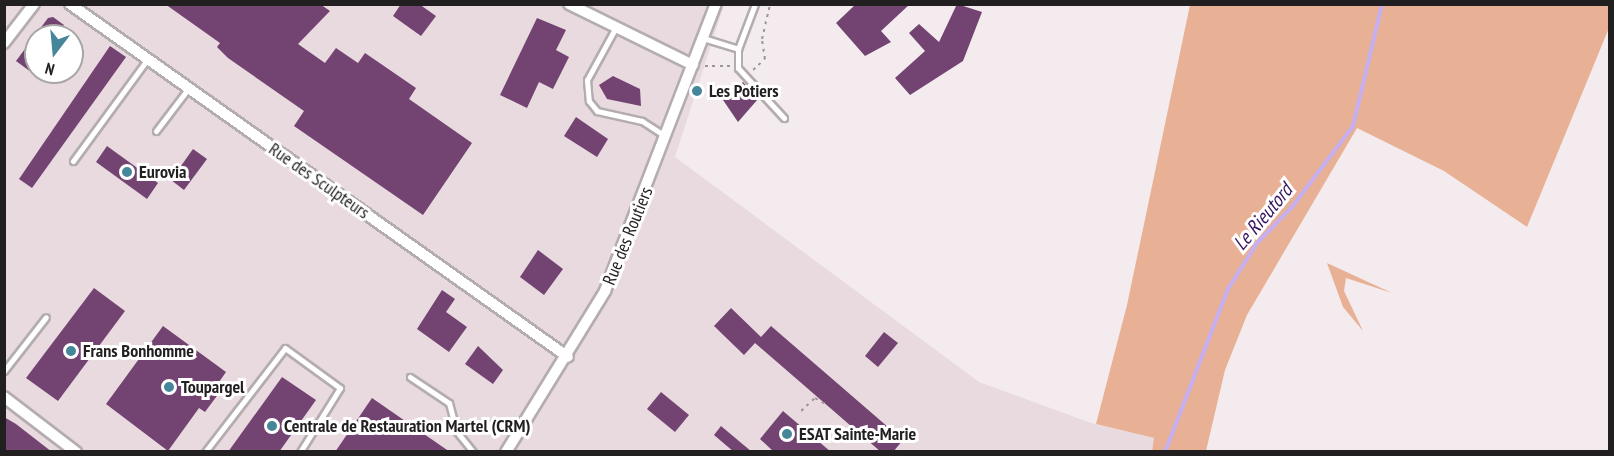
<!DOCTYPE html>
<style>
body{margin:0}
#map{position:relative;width:1614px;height:456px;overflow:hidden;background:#f3ebee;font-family:"PT Sans Narrow",sans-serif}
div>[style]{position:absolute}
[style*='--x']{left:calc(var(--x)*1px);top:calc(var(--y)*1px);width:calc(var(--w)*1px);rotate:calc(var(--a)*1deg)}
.built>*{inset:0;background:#e9dadf}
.green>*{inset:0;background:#e8b195}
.stream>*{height:4px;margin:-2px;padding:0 2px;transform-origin:2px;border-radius:2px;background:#c6aff0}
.building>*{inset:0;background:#734372}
.path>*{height:2px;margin-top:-1px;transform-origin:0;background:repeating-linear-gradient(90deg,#9c9698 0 3px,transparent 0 7.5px)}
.roads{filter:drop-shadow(2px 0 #b4adaf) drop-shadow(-2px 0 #b4adaf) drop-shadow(0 2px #b4adaf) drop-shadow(0 -2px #b4adaf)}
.lane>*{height:5px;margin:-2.5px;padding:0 2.5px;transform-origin:2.5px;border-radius:2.5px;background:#fff}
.street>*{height:10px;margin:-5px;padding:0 5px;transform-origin:5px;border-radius:5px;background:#fff}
.dots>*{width:16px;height:16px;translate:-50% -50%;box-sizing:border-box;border:3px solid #fff;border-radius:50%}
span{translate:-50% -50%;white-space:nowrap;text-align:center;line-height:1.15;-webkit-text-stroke:6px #fff;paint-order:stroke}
.poi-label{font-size:18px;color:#221f20;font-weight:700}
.left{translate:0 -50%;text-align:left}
.street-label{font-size:18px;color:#221f20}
.water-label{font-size:20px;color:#39155f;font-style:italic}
.frame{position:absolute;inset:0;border:6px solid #221f20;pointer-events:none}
.north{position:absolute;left:24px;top:24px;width:60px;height:60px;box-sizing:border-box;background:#fff;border:2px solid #a7a5a6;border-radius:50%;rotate:196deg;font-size:16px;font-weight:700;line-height:24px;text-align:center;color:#221f20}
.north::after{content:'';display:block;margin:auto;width:21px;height:27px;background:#46869a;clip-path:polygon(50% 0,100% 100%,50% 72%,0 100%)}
</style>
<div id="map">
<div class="built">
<i style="clip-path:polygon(evenodd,4px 5px,724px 5px,675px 157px,979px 382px,1091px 423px,1154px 438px,1152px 451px,5px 451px,4px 5px,36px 36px,72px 36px,72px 72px,36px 72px,36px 36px)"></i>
</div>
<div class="green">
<i style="clip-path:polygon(1190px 5px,1609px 5px,1609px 28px,1527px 227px,1444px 171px,1357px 128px,1247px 315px,1225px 370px,1206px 451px,1152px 451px,1154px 438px,1096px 424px,1127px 305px)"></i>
<i style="clip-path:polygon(1327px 263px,1392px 293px,1346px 278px,1344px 291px,1363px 331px,1343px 307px)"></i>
</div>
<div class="stream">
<i style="--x:1165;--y:452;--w:175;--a:-68.9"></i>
<i style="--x:1228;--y:289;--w:54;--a:-57.8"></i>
<i style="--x:1257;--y:243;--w:50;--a:-45.8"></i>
<i style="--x:1292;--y:207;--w:101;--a:-53"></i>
<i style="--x:1353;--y:126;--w:125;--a:-76.6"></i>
</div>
<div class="building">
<i style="clip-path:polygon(165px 4px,320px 4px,330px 11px,298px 44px,325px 63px,336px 48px,358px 63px,365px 53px,416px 88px,409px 99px,472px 143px,423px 215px,294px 126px,304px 111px,228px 58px,217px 47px,220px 43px)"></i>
<i style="clip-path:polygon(401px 4px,419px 4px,436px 16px,421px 36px,393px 16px)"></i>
<i style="clip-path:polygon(856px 4px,910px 4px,881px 31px,891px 42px,865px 56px,836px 23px)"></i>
<i style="clip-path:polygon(957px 4px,982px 12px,963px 61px,910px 95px,895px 78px,925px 51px,909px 33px,919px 24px,939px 42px)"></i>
<i style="clip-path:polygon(53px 17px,64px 25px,56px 36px,36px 36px,36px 65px,31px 72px,16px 61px,48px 18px)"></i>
<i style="clip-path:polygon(537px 18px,566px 30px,556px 50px,569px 57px,553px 89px,539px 82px,527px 108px,500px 95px)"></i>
<i style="clip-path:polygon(110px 46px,126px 57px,32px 188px,19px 179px)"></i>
<i style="clip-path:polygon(613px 76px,640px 89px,641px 106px,607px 99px,599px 85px)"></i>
<i style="clip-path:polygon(743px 82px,758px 99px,738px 122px,723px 100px)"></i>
<i style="clip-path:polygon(576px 117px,608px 139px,597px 157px,564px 136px)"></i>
<i style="clip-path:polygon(107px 146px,158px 183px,147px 199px,96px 162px)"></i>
<i style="clip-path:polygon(193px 149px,207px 159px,184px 190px,171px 180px)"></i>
<i style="clip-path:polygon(538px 250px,563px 269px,544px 295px,520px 277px)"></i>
<i style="clip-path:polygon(94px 288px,125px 311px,58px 401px,26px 378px)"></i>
<i style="clip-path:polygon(442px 290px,455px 299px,446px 312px,467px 327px,449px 352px,417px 329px)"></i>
<i style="clip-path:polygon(731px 308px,761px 337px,771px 326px,903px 440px,893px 452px,881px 452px,755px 343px,744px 355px,714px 326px)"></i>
<i style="clip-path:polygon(163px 326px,226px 372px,217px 385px,222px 389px,205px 412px,199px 408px,168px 451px,106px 404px)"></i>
<i style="clip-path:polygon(884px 332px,898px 343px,878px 367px,865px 356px)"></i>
<i style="clip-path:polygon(478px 346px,503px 370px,493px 384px,465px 364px)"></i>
<i style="clip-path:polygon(282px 377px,316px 400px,279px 452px,228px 452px)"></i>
<i style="clip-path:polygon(661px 392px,689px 415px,675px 432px,647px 409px)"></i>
<i style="clip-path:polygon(372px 398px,450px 452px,335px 452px)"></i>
<i style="clip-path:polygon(783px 411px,831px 452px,774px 452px,760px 439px)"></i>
<i style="clip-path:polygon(4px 417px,16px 424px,52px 452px,4px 452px)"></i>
<i style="clip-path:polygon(721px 426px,752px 452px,734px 452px,714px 435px)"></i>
</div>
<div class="path">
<i style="--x:705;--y:66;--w:25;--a:0"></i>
<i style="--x:753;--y:70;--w:16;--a:-43"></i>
<i style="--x:765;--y:59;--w:20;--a:-99"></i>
<i style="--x:762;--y:39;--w:36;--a:-77"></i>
<i style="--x:801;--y:411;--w:19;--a:-43"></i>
<i style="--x:815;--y:398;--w:14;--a:30"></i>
</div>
<div class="roads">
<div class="lane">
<i style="--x:616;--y:27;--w:60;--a:118.7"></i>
<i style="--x:587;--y:80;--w:21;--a:85"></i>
<i style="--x:589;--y:101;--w:13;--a:51"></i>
<i style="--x:597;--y:111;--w:46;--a:12.5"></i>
<i style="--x:642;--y:121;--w:27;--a:33"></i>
<i style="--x:703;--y:38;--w:37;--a:17"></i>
<i style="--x:738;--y:49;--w:48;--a:-69.3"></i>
<i style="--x:738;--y:49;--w:19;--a:90"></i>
<i style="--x:738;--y:68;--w:68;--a:47.4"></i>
<i style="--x:156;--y:131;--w:53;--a:-52.7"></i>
<i style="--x:73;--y:161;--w:125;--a:-53.8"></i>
<i style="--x:4;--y:371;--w:68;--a:-52.1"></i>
<i style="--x:410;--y:377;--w:47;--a:33.7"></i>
<i style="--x:449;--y:403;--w:30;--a:75"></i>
<i style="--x:457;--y:432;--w:26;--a:51"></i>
<i style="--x:205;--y:452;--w:131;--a:-52.4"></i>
<i style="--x:285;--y:348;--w:68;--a:36"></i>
<i style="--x:340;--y:388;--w:75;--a:122"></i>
</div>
<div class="street">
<i style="--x:70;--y:4;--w:610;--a:35.33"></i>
<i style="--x:569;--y:4;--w:138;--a:26.2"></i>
<i style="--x:4;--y:43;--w:49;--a:-52.4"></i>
<i style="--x:4;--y:397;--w:91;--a:37.4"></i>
<i style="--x:506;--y:452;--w:189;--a:-58.4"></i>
<i style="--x:605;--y:291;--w:308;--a:-68.9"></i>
</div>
</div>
<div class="dots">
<i style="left:697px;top:91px;background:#46869a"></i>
<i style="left:127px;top:172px;background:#46869a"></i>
<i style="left:71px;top:351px;background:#46869a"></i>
<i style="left:169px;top:387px;background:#46869a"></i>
<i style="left:272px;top:426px;background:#46869a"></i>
<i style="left:787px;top:434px;background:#46869a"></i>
</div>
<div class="poi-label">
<span class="left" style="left:709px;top:91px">Les Potiers</span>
<span class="left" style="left:139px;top:172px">Eurovia</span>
<span class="left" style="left:83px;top:351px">Frans Bonhomme</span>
<span class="left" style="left:181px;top:387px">Toupargel</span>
<span class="left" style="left:284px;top:426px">Centrale de Restauration Martel (CRM)</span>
<span class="left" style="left:799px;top:434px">ESAT Sainte-Marie</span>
</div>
<div class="street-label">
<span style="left:319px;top:181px;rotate:35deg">Rue des Sculpteurs</span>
<span style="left:628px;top:236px;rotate:-68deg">Rue des Routiers</span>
</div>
<div class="water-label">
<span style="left:1263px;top:217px;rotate:-50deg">Le Rieutord</span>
</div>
<div class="frame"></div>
<div class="north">N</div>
</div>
